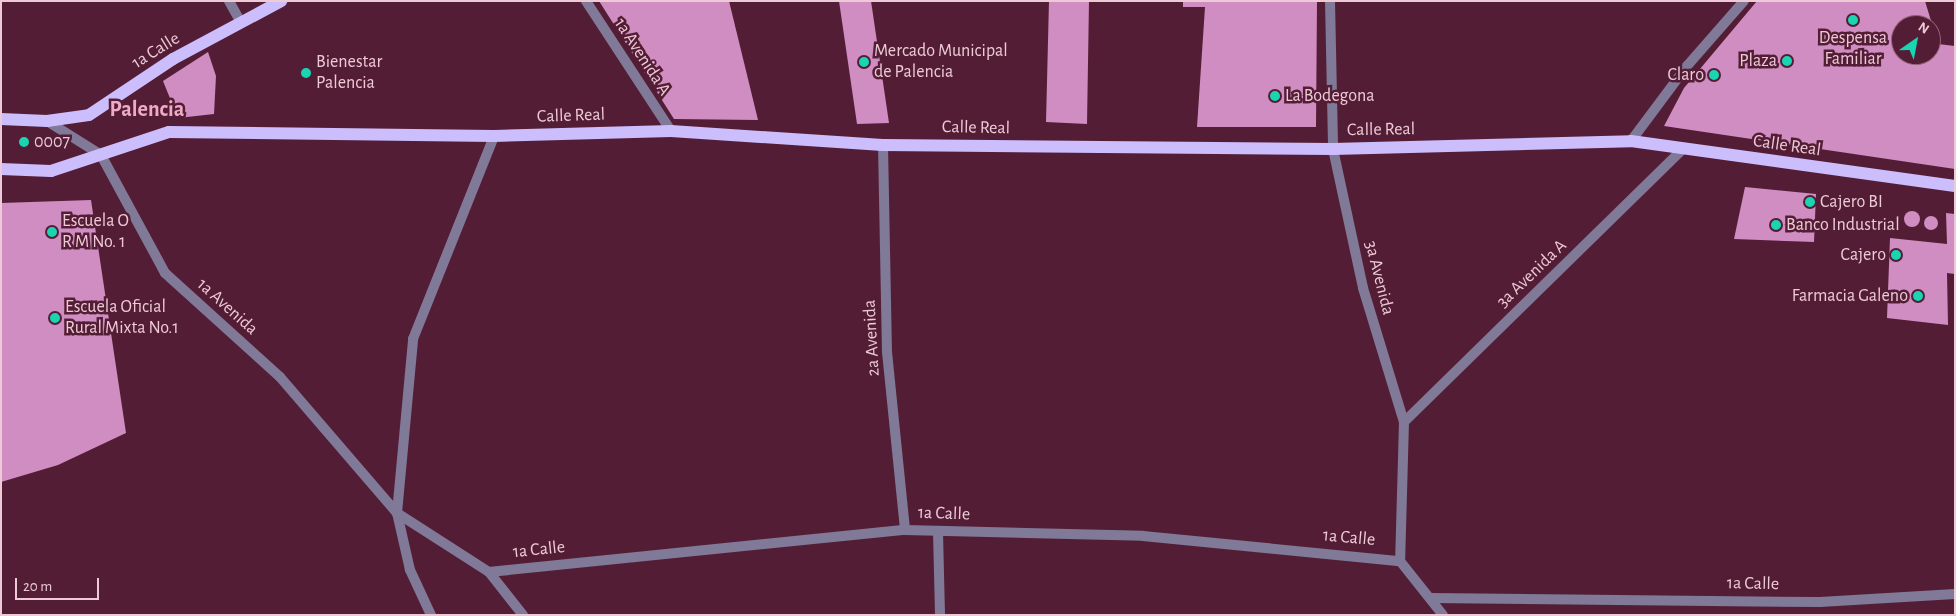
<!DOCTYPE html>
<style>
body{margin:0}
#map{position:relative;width:1956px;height:616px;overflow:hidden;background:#541d36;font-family:"Alegreya Sans",sans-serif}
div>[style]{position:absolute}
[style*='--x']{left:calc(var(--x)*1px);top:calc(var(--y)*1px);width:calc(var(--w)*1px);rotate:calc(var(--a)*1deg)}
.building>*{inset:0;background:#d08dc1}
.round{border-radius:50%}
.street>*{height:10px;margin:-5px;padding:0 5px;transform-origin:5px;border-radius:5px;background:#807998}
.primary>*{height:12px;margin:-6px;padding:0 6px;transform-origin:6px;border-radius:6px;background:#ccbdfd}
.dots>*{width:14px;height:14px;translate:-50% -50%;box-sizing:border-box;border:2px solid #541d36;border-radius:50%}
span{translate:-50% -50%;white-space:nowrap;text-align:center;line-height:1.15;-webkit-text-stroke:5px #541d36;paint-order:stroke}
.poi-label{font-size:18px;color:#edcad6}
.left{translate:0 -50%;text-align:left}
.right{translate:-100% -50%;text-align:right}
.street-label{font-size:18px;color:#edcad6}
.district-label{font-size:22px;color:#efabc5;font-weight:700}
.frame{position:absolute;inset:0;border:2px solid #edcad6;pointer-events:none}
.north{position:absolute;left:1891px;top:15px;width:50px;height:50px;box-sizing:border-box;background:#541d36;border:1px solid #916276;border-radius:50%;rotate:33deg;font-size:14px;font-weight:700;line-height:20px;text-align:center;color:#edcad6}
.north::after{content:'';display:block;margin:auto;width:18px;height:22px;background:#19d5b2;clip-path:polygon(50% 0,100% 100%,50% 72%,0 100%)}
.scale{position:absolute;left:15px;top:578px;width:84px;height:22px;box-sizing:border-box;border:2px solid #edcad6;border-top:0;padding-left:6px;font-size:15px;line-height:18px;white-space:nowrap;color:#edcad6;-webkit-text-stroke:4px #541d36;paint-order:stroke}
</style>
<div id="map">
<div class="building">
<i style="clip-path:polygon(599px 1px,729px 1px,758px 120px,674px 119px)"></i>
<i style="clip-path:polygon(839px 1px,871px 1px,889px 123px,857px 124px)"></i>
<i style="clip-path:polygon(1049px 1px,1089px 1px,1087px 124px,1046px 122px)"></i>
<i style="clip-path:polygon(1183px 1px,1317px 1px,1316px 127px,1197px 127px,1205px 7px,1183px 7px)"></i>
<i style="clip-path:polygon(evenodd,1757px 1px,1925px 1px,1938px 44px,1955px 46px,1955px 169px,1664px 126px,1684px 88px,1757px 1px,1901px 25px,1931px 25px,1931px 55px,1901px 55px,1901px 25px)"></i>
<i style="clip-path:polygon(208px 52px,216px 76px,214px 114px,178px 118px,163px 81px)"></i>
<i style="clip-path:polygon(1745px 187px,1816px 194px,1814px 242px,1734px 239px)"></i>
<i style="clip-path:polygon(91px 200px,126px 433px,58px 465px,1px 482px,1px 203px)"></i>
<i class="round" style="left:1904px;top:211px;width:16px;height:16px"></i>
<i style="clip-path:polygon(1946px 213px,1955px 214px,1955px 274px,1947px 273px,1948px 325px,1887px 318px,1890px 238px,1947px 244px)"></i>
<i class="round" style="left:1924px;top:216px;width:14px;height:14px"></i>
</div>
<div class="street">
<i style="--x:229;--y:1;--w:25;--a:61"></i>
<i style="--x:586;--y:1;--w:155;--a:56.8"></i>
<i style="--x:1330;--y:1;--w:148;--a:88.8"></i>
<i style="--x:1333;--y:149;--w:142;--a:77.8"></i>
<i style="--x:1363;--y:288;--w:140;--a:73"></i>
<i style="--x:1404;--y:422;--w:139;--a:91.6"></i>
<i style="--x:47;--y:121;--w:64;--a:32.2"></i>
<i style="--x:101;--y:155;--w:134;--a:61.5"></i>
<i style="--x:165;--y:273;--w:155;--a:42.1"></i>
<i style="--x:280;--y:377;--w:179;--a:49.3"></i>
<i style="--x:397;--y:513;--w:109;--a:32.7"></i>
<i style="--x:489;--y:572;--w:55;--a:51.7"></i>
<i style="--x:1631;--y:141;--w:94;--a:-53.3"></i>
<i style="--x:1687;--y:66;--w:86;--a:-48.8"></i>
<i style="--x:883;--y:145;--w:207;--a:88.9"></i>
<i style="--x:887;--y:352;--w:179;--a:84.2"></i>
<i style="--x:1404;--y:422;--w:389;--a:-44.4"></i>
<i style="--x:938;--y:532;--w:83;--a:88.6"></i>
<i style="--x:1400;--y:561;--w:69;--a:51.5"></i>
<i style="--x:489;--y:572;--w:418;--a:-5.8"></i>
<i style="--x:905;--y:530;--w:238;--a:1.4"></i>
<i style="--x:1143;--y:536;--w:258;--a:5.6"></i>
<i style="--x:1430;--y:598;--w:390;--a:0.6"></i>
<i style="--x:1820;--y:602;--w:135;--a:-3.4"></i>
<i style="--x:431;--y:615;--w:50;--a:-115"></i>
<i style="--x:410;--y:570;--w:58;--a:-102.8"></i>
<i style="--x:397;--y:513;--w:175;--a:-84.7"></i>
<i style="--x:413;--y:339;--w:219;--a:-68.2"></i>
</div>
<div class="primary">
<i style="--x:1;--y:119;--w:46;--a:2.5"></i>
<i style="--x:47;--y:121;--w:42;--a:-8.1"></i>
<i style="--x:89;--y:115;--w:101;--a:-33.7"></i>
<i style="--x:173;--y:59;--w:123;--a:-28.2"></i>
<i style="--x:1;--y:169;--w:50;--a:2.3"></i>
<i style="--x:51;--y:171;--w:124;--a:-18.3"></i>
<i style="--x:169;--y:132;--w:325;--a:0.7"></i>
<i style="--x:494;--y:136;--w:177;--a:-1.6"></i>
<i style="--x:671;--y:131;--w:212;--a:3.8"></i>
<i style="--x:883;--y:145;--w:450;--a:0.5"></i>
<i style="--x:1333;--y:149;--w:298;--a:-1.5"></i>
<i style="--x:1631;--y:141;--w:327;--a:7.9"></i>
</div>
<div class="dots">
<i style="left:1853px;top:20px;background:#19d5b2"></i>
<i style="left:1787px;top:61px;background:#19d5b2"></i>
<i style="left:864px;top:62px;background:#19d5b2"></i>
<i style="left:306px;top:73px;background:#19d5b2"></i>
<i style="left:1714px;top:75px;background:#19d5b2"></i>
<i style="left:1275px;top:96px;background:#19d5b2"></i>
<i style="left:24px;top:142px;background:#19d5b2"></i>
<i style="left:1810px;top:202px;background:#19d5b2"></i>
<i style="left:1776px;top:225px;background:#19d5b2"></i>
<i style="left:52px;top:232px;background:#19d5b2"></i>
<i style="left:1896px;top:255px;background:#19d5b2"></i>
<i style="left:1918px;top:296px;background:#19d5b2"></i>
<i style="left:55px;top:318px;background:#19d5b2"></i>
</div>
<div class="poi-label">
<span style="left:1853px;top:49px">Despensa<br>Familiar</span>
<span class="left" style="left:874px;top:62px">Mercado Municipal<br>de Palencia</span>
<span class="right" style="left:1777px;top:61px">Plaza</span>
<span class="left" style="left:316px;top:73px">Bienestar<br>Palencia</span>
<span class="right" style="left:1704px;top:75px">Claro</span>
<span class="left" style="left:1285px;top:96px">La Bodegona</span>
<span class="left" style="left:34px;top:142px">0007</span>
<span class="left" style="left:1820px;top:202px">Cajero BI</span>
<span class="left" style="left:62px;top:232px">Escuela O<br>R M No. 1</span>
<span class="left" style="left:1786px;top:225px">Banco Industrial</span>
<span class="right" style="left:1886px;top:255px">Cajero</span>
<span class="right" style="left:1908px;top:296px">Farmacia Galeno</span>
<span class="left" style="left:65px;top:318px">Escuela Oficial<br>Rural Mixta No.1</span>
</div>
<div class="street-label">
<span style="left:156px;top:51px;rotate:-32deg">1a Calle</span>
<span style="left:642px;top:57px;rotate:57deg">1a Avenida A</span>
<span style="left:571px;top:116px;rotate:-2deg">Calle Real</span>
<span style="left:976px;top:128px;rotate:1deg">Calle Real</span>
<span style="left:1381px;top:130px;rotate:-1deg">Calle Real</span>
<span style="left:1787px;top:146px;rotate:8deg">Calle Real</span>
<span style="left:1532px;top:274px;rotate:-44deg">3a Avenida A</span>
<span style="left:1379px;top:278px;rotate:76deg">3a Avenida</span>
<span style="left:227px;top:307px;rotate:42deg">1a Avenida</span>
<span style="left:872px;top:338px;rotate:-93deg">2a Avenida</span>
<span style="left:944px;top:514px;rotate:2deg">1a Calle</span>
<span style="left:1349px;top:538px;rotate:5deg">1a Calle</span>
<span style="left:539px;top:550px;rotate:-6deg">1a Calle</span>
<span style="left:1753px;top:584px;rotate:1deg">1a Calle</span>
</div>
<div class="district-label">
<span style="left:147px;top:110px">Palencia</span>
</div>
<div class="frame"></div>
<div class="north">N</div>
<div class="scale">20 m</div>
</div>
